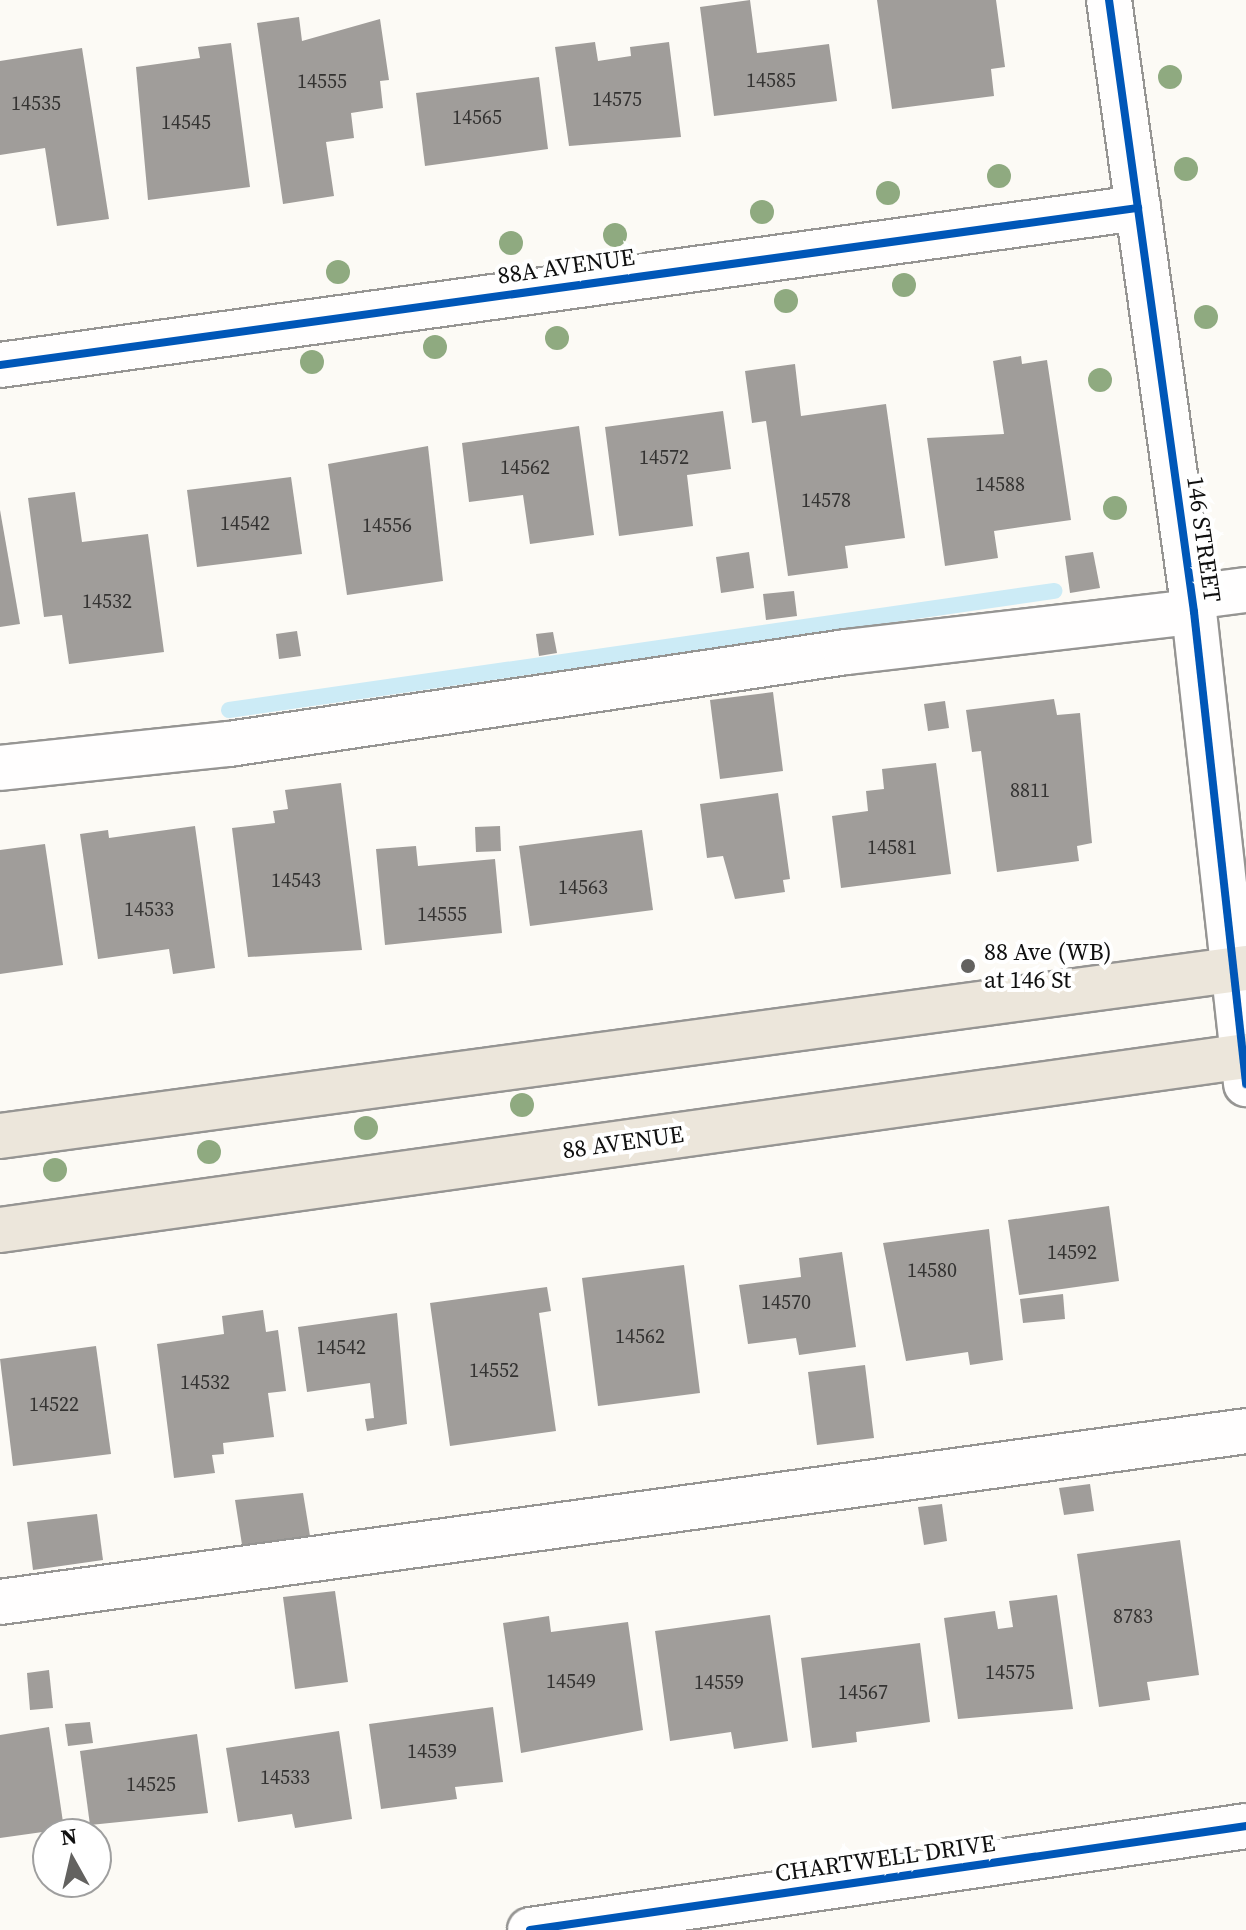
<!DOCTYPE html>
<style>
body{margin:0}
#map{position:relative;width:1246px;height:1930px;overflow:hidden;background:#fcfaf5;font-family:"Source Serif 4",serif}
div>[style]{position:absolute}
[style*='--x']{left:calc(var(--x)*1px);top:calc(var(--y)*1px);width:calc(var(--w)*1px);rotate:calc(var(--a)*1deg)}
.stream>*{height:16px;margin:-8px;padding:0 8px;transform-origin:8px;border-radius:8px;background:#ccebf6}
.building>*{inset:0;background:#a09d9a}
.roads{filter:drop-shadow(2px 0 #969593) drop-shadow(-2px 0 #969593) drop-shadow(0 2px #969593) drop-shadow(0 -2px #969593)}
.minor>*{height:44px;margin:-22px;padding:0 22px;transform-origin:22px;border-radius:22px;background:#fffefe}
.major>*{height:44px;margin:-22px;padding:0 22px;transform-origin:22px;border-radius:22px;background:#ece6db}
.cycleway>*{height:8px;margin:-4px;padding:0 4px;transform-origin:4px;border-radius:4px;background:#0057b8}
.trees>*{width:24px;height:24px;margin:-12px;border-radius:50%;background:#8faa80}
.dots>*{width:22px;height:22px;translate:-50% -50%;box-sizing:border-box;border:4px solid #fff;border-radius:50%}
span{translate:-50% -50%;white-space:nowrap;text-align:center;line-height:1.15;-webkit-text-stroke:8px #fff;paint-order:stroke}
.number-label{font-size:20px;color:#343332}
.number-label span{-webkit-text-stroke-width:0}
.street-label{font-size:24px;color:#101010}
.poi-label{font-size:24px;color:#101010}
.left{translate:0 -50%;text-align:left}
.north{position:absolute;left:32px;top:1818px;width:80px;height:80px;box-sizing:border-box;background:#fff;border:2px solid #9f9f9f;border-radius:50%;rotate:352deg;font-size:22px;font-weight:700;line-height:32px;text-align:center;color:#101010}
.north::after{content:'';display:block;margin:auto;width:28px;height:36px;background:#636260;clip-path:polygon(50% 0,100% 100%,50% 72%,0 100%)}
</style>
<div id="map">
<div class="stream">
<i style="--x:229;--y:710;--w:834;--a:-8.21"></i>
</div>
<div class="building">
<i style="clip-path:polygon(750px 0,757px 53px,829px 44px,837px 101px,714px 116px,700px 7px)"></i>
<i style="clip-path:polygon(877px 0,996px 0,1005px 67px,991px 69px,994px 96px,892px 109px)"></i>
<i style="clip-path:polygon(299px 17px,302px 41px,380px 19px,389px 80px,380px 81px,383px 108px,351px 113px,354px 138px,326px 142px,334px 196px,283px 204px,257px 23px)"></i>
<i style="clip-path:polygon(595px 42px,598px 61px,631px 56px,630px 47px,669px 42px,681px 137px,569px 146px,555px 47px)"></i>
<i style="clip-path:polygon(231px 43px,250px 187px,148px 200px,136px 67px,200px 58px,198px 47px)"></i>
<i style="clip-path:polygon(82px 48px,109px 219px,57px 226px,45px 148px,0 155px,0 61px)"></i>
<i style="clip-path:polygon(539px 77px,548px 149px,425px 166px,416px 93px)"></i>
<i style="clip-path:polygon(1021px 356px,1022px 364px,1047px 360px,1071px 520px,994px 531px,998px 558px,945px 566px,927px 438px,1004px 434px,993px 361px)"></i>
<i style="clip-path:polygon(795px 364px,801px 416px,886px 404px,905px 538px,845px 546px,848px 568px,788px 576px,766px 421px,752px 423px,745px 371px)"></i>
<i style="clip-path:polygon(723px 411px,731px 469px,687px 475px,693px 526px,619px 536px,605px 427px)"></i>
<i style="clip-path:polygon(579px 426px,594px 535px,530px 544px,523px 495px,469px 502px,462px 443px)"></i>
<i style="clip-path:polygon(428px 446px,443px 581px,347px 595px,328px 464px)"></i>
<i style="clip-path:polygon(291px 477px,302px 554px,197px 567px,187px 490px)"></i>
<i style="clip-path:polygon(75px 492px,82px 542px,148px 534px,164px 652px,69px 664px,62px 615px,44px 617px,28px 498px)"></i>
<i style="clip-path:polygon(0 510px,20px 624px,0 627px)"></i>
<i style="clip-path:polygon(749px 552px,754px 588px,721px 593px,716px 557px)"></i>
<i style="clip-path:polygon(1093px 552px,1100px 588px,1070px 593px,1065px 556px)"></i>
<i style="clip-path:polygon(794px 591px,797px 616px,766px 620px,763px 594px)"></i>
<i style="clip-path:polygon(297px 631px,301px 656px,279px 659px,276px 634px)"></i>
<i style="clip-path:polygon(553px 632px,557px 653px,539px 656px,536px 634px)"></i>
<i style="clip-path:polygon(773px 692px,783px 771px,720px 779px,710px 700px)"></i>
<i style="clip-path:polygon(1054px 699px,1057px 715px,1080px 713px,1092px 843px,1077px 846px,1079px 861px,997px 872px,981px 751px,972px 752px,966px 710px)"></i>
<i style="clip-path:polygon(945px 701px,949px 728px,928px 731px,924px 704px)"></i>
<i style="clip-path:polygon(936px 763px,951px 874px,841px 888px,832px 816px,868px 811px,866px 791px,884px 789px,882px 769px)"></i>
<i style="clip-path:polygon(341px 783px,362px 950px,248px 957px,232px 828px,275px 823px,273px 811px,288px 809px,285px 790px)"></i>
<i style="clip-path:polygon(778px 793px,790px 879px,783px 880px,785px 892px,735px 899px,723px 856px,707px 858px,700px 804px)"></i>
<i style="clip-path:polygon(195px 826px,215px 968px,173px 974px,169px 949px,98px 959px,80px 834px,108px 830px,109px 838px)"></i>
<i style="clip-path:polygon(500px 826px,501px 851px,476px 852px,475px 827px)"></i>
<i style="clip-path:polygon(642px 830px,653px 910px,530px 926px,519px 846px)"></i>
<i style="clip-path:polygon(45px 844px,63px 965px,0 974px,0 850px)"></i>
<i style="clip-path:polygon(416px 846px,418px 866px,495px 859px,502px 933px,385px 945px,376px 849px)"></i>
<i style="clip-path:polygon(1109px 1206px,1119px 1281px,1019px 1295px,1008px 1220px)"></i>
<i style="clip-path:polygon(989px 1229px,1003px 1360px,970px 1365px,968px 1352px,906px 1361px,883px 1243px)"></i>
<i style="clip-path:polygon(842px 1252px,856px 1347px,799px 1355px,796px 1338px,748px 1344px,739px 1285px,801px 1277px,799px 1258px)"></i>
<i style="clip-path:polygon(684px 1265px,700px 1393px,598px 1406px,582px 1278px)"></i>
<i style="clip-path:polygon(547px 1287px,551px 1311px,539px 1313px,556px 1431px,450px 1446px,430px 1303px)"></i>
<i style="clip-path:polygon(1063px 1294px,1065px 1319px,1023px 1323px,1020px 1299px)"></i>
<i style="clip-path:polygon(263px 1310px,266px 1332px,278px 1330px,286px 1391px,268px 1393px,274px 1437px,223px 1443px,224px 1454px,212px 1455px,215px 1473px,174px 1478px,157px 1344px,224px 1334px,222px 1316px)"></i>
<i style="clip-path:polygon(397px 1313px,407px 1424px,367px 1431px,365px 1419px,374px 1418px,370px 1383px,307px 1392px,298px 1327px)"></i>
<i style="clip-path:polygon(96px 1346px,111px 1454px,13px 1466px,0 1359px)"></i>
<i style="clip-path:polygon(865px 1365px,874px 1438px,817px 1445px,808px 1372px)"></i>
<i style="clip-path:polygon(1090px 1484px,1094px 1511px,1064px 1515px,1059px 1488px)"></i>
<i style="clip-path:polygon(303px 1493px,311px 1542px,243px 1551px,235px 1500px)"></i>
<i style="clip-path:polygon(942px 1504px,947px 1541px,924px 1545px,918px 1507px)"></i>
<i style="clip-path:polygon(97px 1514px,103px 1560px,33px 1570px,27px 1522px)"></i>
<i style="clip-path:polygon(1180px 1540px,1199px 1675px,1147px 1682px,1150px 1700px,1099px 1707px,1077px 1554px)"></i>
<i style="clip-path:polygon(335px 1591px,348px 1682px,295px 1689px,283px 1597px)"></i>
<i style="clip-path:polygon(1057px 1595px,1073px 1709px,958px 1719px,944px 1618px,995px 1611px,998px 1629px,1013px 1627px,1009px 1601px)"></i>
<i style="clip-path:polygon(770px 1615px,788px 1741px,734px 1749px,731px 1732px,670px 1741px,655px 1631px)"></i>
<i style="clip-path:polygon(549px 1616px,551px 1632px,628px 1622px,643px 1730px,521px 1753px,503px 1623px)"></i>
<i style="clip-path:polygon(920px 1643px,930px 1722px,856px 1732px,857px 1742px,812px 1748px,801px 1658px)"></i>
<i style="clip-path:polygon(49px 1670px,53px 1708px,30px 1710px,27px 1673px)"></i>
<i style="clip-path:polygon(493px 1707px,503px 1782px,455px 1787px,457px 1799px,381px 1809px,369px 1724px)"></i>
<i style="clip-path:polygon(90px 1722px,93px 1743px,68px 1746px,65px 1724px)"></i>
<i style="clip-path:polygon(49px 1727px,64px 1829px,0 1838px,0 1735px)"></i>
<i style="clip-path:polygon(339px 1731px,352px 1819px,295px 1828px,292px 1814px,238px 1822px,226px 1748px)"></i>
<i style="clip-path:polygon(197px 1734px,208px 1813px,90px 1825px,80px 1751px)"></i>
</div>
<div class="roads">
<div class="minor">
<i style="--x:1109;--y:0;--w:618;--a:82.09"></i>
<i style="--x:1194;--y:612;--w:475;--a:83.7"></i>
<i style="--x:0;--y:365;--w:1149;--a:-7.86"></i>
<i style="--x:1192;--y:597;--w:54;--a:-7.4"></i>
<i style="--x:0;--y:768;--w:230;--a:-6"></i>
<i style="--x:229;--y:744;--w:624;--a:-8.48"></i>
<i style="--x:846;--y:652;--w:350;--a:-6.6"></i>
<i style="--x:0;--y:1602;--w:1258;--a:-7.81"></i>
<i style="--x:530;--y:1930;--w:724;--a:-8.26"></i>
</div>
<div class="major">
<i style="--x:0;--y:1136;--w:1257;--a:-7.68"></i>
<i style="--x:0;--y:1230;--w:1258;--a:-7.95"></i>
</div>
</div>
<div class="cycleway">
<i style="--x:1109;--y:0;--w:618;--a:82.09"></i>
<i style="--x:1194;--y:612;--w:475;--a:83.7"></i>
<i style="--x:0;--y:365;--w:1149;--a:-7.86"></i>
<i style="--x:530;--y:1930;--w:724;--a:-8.26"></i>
</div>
<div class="trees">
<i style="left:1170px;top:77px"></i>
<i style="left:1186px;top:169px"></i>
<i style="left:999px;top:176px"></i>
<i style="left:888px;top:193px"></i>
<i style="left:762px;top:212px"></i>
<i style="left:615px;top:235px"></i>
<i style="left:511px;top:243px"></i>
<i style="left:338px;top:272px"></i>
<i style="left:904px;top:285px"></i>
<i style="left:786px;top:301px"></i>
<i style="left:1206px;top:317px"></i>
<i style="left:557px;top:338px"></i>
<i style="left:435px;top:347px"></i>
<i style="left:312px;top:362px"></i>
<i style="left:1100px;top:380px"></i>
<i style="left:1115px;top:508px"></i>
<i style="left:522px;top:1105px"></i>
<i style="left:366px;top:1128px"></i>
<i style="left:209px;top:1152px"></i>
<i style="left:55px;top:1170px"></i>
</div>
<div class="dots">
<i style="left:968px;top:966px;background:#636260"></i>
</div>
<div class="number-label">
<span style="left:771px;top:80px">14585</span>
<span style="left:322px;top:81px">14555</span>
<span style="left:617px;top:99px">14575</span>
<span style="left:36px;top:103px">14535</span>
<span style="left:477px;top:117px">14565</span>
<span style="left:186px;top:122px">14545</span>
<span style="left:664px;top:457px">14572</span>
<span style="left:525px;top:467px">14562</span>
<span style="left:1000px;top:484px">14588</span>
<span style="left:826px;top:500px">14578</span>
<span style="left:245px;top:523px">14542</span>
<span style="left:387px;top:525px">14556</span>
<span style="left:107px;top:601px">14532</span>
<span style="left:1030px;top:790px">8811</span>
<span style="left:892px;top:847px">14581</span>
<span style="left:296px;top:880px">14543</span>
<span style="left:583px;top:887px">14563</span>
<span style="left:149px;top:909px">14533</span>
<span style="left:442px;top:914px">14555</span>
<span style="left:1072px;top:1252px">14592</span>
<span style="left:932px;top:1270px">14580</span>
<span style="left:786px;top:1302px">14570</span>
<span style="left:640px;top:1336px">14562</span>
<span style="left:341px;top:1347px">14542</span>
<span style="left:494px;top:1370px">14552</span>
<span style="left:205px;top:1382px">14532</span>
<span style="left:54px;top:1404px">14522</span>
<span style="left:1133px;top:1616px">8783</span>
<span style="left:1010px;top:1672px">14575</span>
<span style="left:571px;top:1681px">14549</span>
<span style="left:719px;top:1682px">14559</span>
<span style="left:863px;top:1692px">14567</span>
<span style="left:432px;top:1751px">14539</span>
<span style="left:285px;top:1777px">14533</span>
<span style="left:151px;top:1784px">14525</span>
</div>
<div class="street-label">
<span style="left:566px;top:266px;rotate:-8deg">88A AVENUE</span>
<span style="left:1204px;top:539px;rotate:82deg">146 STREET</span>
<span style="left:623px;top:1142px;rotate:-8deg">88 AVENUE</span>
<span style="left:885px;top:1858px;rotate:-8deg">CHARTWELL DRIVE</span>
</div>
<div class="poi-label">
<span class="left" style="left:984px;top:966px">88 Ave (WB)<br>at 146 St</span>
</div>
<div class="north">N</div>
</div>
